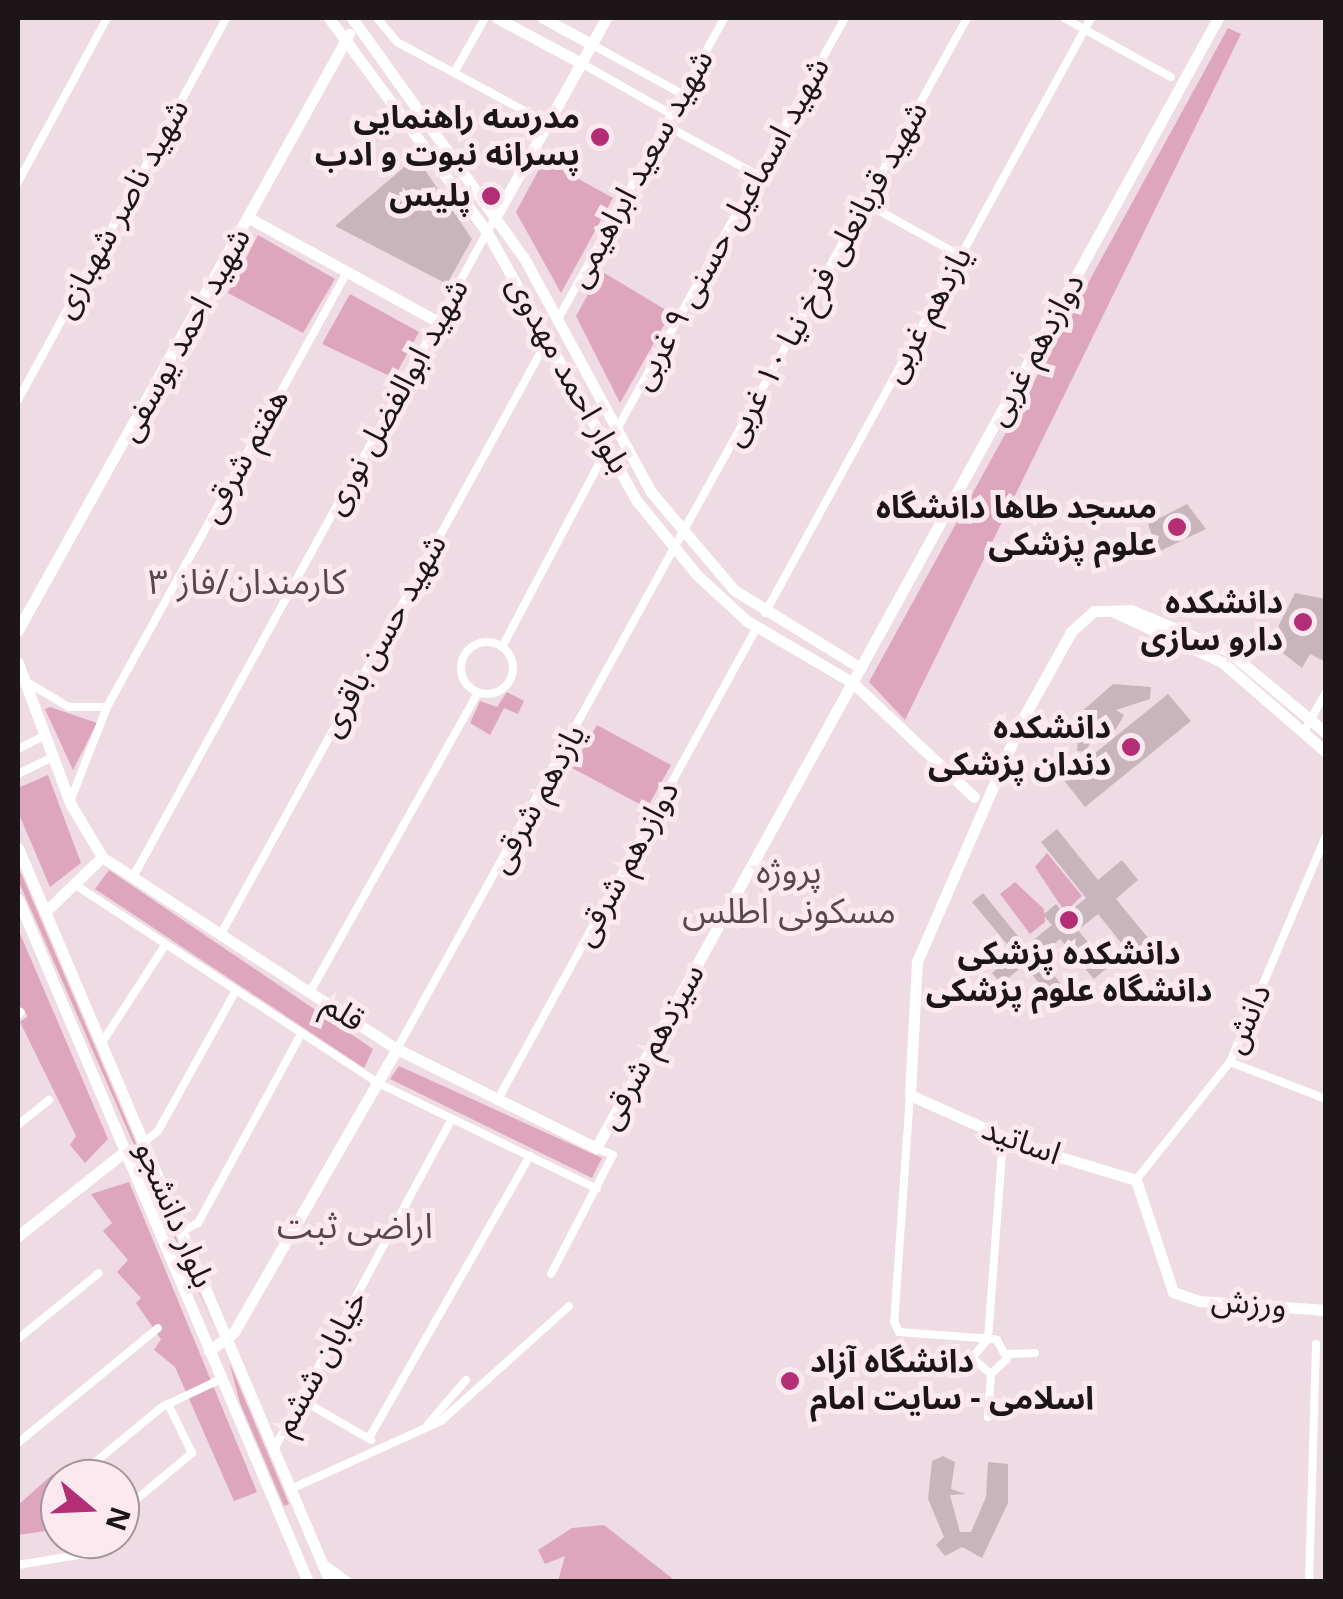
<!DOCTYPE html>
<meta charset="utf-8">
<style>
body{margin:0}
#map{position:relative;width:1343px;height:1599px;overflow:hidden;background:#efdbe3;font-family:Georgia,"Noto Sans Arabic",serif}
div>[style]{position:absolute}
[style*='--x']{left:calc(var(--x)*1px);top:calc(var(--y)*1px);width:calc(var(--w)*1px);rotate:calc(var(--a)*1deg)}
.green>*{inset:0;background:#dea6bd}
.building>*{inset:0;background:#c8b5bc}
.street>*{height:8px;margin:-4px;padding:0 4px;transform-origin:4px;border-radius:4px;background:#fff}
.street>.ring{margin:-4px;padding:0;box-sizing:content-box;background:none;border:8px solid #fff;border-radius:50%}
.secondary>*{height:11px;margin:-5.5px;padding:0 5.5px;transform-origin:5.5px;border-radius:5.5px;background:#fff}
.dots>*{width:28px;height:28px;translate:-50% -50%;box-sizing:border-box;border:5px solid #fce9f0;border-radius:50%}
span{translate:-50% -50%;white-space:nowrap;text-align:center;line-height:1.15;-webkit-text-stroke:10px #fce9f0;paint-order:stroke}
.poi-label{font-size:32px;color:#1c1618;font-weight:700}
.right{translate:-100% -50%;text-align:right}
.left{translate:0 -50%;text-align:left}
.street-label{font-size:32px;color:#1c1618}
.neighbourhood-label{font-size:35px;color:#58484e}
.frame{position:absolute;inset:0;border:20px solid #1c1618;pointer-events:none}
.north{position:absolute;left:40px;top:1459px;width:100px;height:100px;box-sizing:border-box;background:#fce9f0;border:2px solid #a2959a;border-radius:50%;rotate:109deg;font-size:28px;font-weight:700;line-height:40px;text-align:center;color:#1c1618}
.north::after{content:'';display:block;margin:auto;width:35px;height:45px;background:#b32e74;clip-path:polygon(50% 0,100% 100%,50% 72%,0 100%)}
</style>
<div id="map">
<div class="green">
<i style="clip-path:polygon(1228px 28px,1241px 34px,905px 720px,869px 682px)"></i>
<i style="clip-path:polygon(544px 160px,613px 198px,561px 293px,516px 212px)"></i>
<i style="clip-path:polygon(258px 235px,335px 279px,303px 333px,228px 293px)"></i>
<i style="clip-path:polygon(601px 271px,671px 313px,620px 403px,576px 316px)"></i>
<i style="clip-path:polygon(350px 294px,419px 332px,394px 378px,322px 344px)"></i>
<i style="clip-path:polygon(507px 692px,524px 701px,518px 714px,504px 708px,490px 735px,470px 723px,480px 701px,497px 707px)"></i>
<i style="clip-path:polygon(50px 707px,97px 723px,73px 770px,45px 709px)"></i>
<i style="clip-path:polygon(597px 725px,671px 765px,647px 808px,572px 768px)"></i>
<i style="clip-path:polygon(48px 775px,81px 863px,50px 887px,18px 812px,18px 788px)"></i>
<i style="clip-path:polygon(1047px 853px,1082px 896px,1065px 912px,1035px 867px)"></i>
<i style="clip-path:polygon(18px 866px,217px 1334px,18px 880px)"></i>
<i style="clip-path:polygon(109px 870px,373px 1049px,364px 1068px,95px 889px)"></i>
<i style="clip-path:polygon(1015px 882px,1044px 909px,1045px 922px,1030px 934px,1000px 894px)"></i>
<i style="clip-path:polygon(18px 929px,108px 1139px,85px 1163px,70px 1145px,76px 1136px,20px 1022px,28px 1016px,18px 1004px)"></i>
<i style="clip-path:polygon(399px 1066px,602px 1158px,592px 1178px,390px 1079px)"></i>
<i style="clip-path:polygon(129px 1182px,257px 1492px,234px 1501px,175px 1367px,154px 1350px,161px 1339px,136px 1303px,141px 1298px,117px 1272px,128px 1260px,103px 1231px,112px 1223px,91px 1194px)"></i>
<i style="clip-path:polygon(229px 1362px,289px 1504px,284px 1506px,240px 1403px)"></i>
<i style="clip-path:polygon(53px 1474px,60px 1529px,18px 1535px,18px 1505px)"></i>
<i style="clip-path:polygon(604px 1525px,673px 1579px,674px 1581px,558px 1581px,565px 1556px,545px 1564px,538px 1550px,572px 1528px)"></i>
</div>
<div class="building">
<i style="clip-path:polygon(416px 157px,472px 239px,447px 284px,335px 226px)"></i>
<i style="clip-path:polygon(1187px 504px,1206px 529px,1158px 552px,1148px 524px)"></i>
<i style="clip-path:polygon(1295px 593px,1326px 599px,1326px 662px,1310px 654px,1302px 668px,1270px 643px)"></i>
<i style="clip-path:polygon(1113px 684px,1151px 687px,1150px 699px,1116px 710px,1124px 715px,1114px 732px,1094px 733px,1086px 752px,1077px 751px,1079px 714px)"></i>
<i style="clip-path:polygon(1168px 694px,1191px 721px,1085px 807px,1063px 779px)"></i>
<i style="clip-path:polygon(1057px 829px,1098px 880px,1122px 860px,1138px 880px,1116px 899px,1149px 939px,1130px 954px,1098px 914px,1078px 930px,1108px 967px,1094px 979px,1060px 939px,1039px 957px,1070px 995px,1057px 1005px,1024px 965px,1001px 984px,992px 973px,1015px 954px,972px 902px,983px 893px,1026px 946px,1052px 925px,1043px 915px,1056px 904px,1065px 915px,1086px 898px,1041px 842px)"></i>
<i style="clip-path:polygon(943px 1456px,955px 1462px,951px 1489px,966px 1494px,950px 1495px,960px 1532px,971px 1532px,986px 1497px,988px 1462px,1008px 1464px,1008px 1503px,982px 1558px,962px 1547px,945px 1556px,936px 1545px,944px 1537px,928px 1499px,932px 1461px)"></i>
</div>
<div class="street">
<i style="--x:377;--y:18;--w:31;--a:50"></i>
<i style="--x:397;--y:42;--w:170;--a:28.4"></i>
<i style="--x:1064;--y:18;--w:122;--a:28.9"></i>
<i style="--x:591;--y:44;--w:104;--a:28.8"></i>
<i style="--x:581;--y:63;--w:103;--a:29.5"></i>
<i style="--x:454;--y:73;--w:63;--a:-60.6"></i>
<i style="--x:665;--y:125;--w:105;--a:28.5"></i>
<i style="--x:18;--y:182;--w:187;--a:-61.5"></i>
<i style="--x:865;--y:203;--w:110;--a:28.9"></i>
<i style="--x:557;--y:321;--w:346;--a:-61.1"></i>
<i style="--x:18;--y:400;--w:435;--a:-61.4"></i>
<i style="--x:617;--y:429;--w:470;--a:-61"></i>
<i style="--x:765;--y:613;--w:678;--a:-61.28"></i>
<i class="ring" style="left:461px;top:642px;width:44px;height:44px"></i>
<i style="--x:502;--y:647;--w:224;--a:-62.1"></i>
<i style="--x:25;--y:681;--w:51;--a:30.6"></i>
<i style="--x:69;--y:707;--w:38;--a:0"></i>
<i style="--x:1305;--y:730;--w:43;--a:-61.1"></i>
<i style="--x:18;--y:749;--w:27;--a:-27"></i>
<i style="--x:18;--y:774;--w:37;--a:-26"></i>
<i style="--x:71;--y:799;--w:99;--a:-68.6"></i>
<i style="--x:107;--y:707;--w:497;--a:-61.1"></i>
<i style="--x:133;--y:877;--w:754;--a:-61.23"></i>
<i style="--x:74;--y:884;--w:363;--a:33.2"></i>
<i style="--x:378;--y:1083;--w:243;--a:25.8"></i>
<i style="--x:221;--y:934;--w:679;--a:-61.21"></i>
<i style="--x:310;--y:992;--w:343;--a:-60.7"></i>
<i style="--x:18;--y:1015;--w:4;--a:-45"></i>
<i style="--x:101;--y:1044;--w:116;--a:-57"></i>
<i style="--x:397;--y:1049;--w:1178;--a:-61.06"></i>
<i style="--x:1230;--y:1062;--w:103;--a:21.1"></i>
<i style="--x:910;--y:1095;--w:227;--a:94"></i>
<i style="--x:894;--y:1321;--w:12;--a:66"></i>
<i style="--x:899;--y:1332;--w:94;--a:4.3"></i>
<i style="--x:993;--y:1339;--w:4;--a:14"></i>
<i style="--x:997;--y:1340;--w:21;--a:62"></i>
<i style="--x:1007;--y:1359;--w:22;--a:137"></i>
<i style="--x:991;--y:1374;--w:25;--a:-140"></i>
<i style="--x:972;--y:1358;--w:25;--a:-50"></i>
<i style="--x:497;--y:1101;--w:541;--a:-61.25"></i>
<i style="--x:18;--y:1125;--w:40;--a:-39"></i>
<i style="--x:143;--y:1143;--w:19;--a:-39"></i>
<i style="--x:158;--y:1131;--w:157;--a:-61"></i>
<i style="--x:1136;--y:1180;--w:151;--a:-51.5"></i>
<i style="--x:1230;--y:1062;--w:246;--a:-67"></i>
<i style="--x:181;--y:1232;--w:19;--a:-28"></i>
<i style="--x:198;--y:1223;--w:213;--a:-61.4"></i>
<i style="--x:551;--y:1274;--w:134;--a:-62.5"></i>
<i style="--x:613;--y:1155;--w:18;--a:-158"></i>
<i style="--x:18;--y:1339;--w:104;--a:-39.2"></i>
<i style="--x:988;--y:1339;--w:202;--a:-85.7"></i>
<i style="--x:1007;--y:1354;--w:28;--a:-2"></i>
<i style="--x:302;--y:1400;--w:80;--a:30.1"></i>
<i style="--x:988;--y:1417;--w:43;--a:-86"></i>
<i style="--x:428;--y:1424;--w:58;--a:-49.2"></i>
<i style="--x:369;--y:1438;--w:325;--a:-60.3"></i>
<i style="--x:18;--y:1443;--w:181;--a:-39.4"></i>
<i style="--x:274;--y:1449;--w:375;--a:-61.7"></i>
<i style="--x:95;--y:1479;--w:13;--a:-122"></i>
<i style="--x:88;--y:1468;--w:96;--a:-39.5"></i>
<i style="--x:162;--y:1407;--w:65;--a:-25.4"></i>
<i style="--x:291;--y:1489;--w:165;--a:-24.4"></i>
<i style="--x:441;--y:1421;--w:172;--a:-41.9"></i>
<i style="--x:120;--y:1513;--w:94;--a:-39.8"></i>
<i style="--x:192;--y:1453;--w:55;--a:-116.1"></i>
<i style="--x:18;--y:1565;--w:85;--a:-9.5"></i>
<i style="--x:1309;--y:1582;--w:238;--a:-88.3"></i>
</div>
<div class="secondary">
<i style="--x:329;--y:18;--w:266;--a:53.6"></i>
<i style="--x:487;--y:232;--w:308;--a:60.9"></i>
<i style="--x:637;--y:501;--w:95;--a:51"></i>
<i style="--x:697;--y:575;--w:68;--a:42.6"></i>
<i style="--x:747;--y:621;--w:123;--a:30.3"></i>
<i style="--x:853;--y:683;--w:166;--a:43.3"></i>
<i style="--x:352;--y:18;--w:295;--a:54.4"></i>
<i style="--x:524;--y:258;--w:266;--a:61.5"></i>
<i style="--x:651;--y:492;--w:128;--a:49.7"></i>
<i style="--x:734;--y:590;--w:149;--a:31.6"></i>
<i style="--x:497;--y:18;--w:95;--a:28.2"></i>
<i style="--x:543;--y:18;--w:55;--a:28.4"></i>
<i style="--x:496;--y:216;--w:227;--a:-60.9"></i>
<i style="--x:251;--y:219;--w:213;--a:28.8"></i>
<i style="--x:1112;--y:611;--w:121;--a:24.9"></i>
<i style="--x:1222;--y:662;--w:138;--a:40.9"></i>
<i style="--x:18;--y:630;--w:682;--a:-60.95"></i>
<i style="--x:18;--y:663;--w:149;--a:69.6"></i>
<i style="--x:70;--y:803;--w:63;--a:59.3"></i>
<i style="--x:102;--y:857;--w:352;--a:33.1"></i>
<i style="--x:397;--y:1049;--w:222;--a:26.4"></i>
<i style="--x:596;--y:1148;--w:1290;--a:-61.17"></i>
<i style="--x:1326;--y:733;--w:128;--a:-140.1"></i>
<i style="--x:1228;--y:651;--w:105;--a:-157.1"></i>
<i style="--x:1131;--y:610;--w:37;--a:178"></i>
<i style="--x:1094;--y:611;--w:31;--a:138"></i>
<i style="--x:1071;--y:632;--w:101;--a:119.1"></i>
<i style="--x:1022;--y:720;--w:263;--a:113.5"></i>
<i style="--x:917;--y:961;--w:134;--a:93"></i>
<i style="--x:910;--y:1095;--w:128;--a:24"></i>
<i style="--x:1027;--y:1147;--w:114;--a:16.8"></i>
<i style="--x:1136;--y:1180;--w:118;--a:71.7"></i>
<i style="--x:1173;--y:1292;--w:28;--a:19"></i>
<i style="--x:1199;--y:1301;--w:127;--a:4.1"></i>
<i style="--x:18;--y:848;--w:798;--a:66.97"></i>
<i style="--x:18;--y:899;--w:742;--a:66.99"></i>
<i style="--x:45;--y:912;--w:79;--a:-44"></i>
<i style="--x:18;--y:1236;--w:135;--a:-38.4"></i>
<i style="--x:209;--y:1351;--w:31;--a:-37"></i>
<i style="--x:234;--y:1332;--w:327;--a:-60.1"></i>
<i style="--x:326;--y:1567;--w:26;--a:36"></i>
</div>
<div class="dots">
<i style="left:600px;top:137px;background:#b32e74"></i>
<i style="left:491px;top:196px;background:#b32e74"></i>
<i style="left:1177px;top:527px;background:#b32e74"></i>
<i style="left:1303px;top:622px;background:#b32e74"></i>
<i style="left:1131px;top:747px;background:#b32e74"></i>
<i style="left:1069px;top:920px;background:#b32e74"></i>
<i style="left:790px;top:1381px;background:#b32e74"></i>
</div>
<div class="poi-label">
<span class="right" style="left:580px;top:137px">مدرسه راهنمایی<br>پسرانه نبوت و ادب</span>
<span class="right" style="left:471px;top:196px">پلیس</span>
<span class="right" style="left:1157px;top:527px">مسجد طاها دانشگاه<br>علوم پزشکی</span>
<span class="right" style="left:1283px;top:622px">دانشکده<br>دارو سازی</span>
<span class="right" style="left:1111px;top:747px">دانشکده<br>دندان پزشکی</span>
<span style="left:1069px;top:973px">دانشکده پزشکی<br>دانشگاه علوم پزشکی</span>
<span class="left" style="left:810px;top:1381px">دانشگاه آزاد<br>اسلامی - سایت امام</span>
</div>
<div class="street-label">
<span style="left:641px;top:169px;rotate:-61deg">شهید سعید ابراهیمی</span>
<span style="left:122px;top:209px;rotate:-61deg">شهید ناصر شهبازی</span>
<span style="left:731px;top:224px;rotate:-61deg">شهید اسماعیل حسنی ۹ غربی</span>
<span style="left:826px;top:274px;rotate:-61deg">شهید قربانعلی فرخ نیا ۱۰ غربی</span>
<span style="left:928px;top:315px;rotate:-61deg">یازدهم غربی</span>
<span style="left:185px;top:335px;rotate:-61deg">شهید احمد یوسفی</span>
<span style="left:1036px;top:350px;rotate:-61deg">دوازدهم غربی</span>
<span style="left:568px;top:375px;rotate:61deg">بلوار احمد مهدوی</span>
<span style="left:397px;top:397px;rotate:-61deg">شهید ابوالفضل نوری</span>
<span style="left:245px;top:456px;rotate:-61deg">هفتم شرقی</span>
<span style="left:384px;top:636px;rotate:-61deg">شهید حسن باقری</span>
<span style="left:538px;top:799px;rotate:-61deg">یازدهم شرقی</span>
<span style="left:627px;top:864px;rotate:-61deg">دوازدهم شرقی</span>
<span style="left:343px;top:1013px;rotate:33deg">قلم</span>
<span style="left:1248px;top:1019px;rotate:-66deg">دانش</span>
<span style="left:652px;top:1047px;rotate:-61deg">سیزدهم شرقی</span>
<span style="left:1021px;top:1142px;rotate:20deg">اساتید</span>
<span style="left:174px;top:1215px;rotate:67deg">بلوار دانشجو</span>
<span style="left:1249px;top:1304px;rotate:5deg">ورزش</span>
<span style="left:321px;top:1363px;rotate:-61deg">خیابان ششم</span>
</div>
<div class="neighbourhood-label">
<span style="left:247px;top:583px">کارمندان/فاز ۳</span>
<span style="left:789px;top:892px">پروژه<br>مسکونی اطلس</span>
<span style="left:355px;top:1227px">اراضی ثبت</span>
</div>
<div class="frame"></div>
<div class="north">N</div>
</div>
